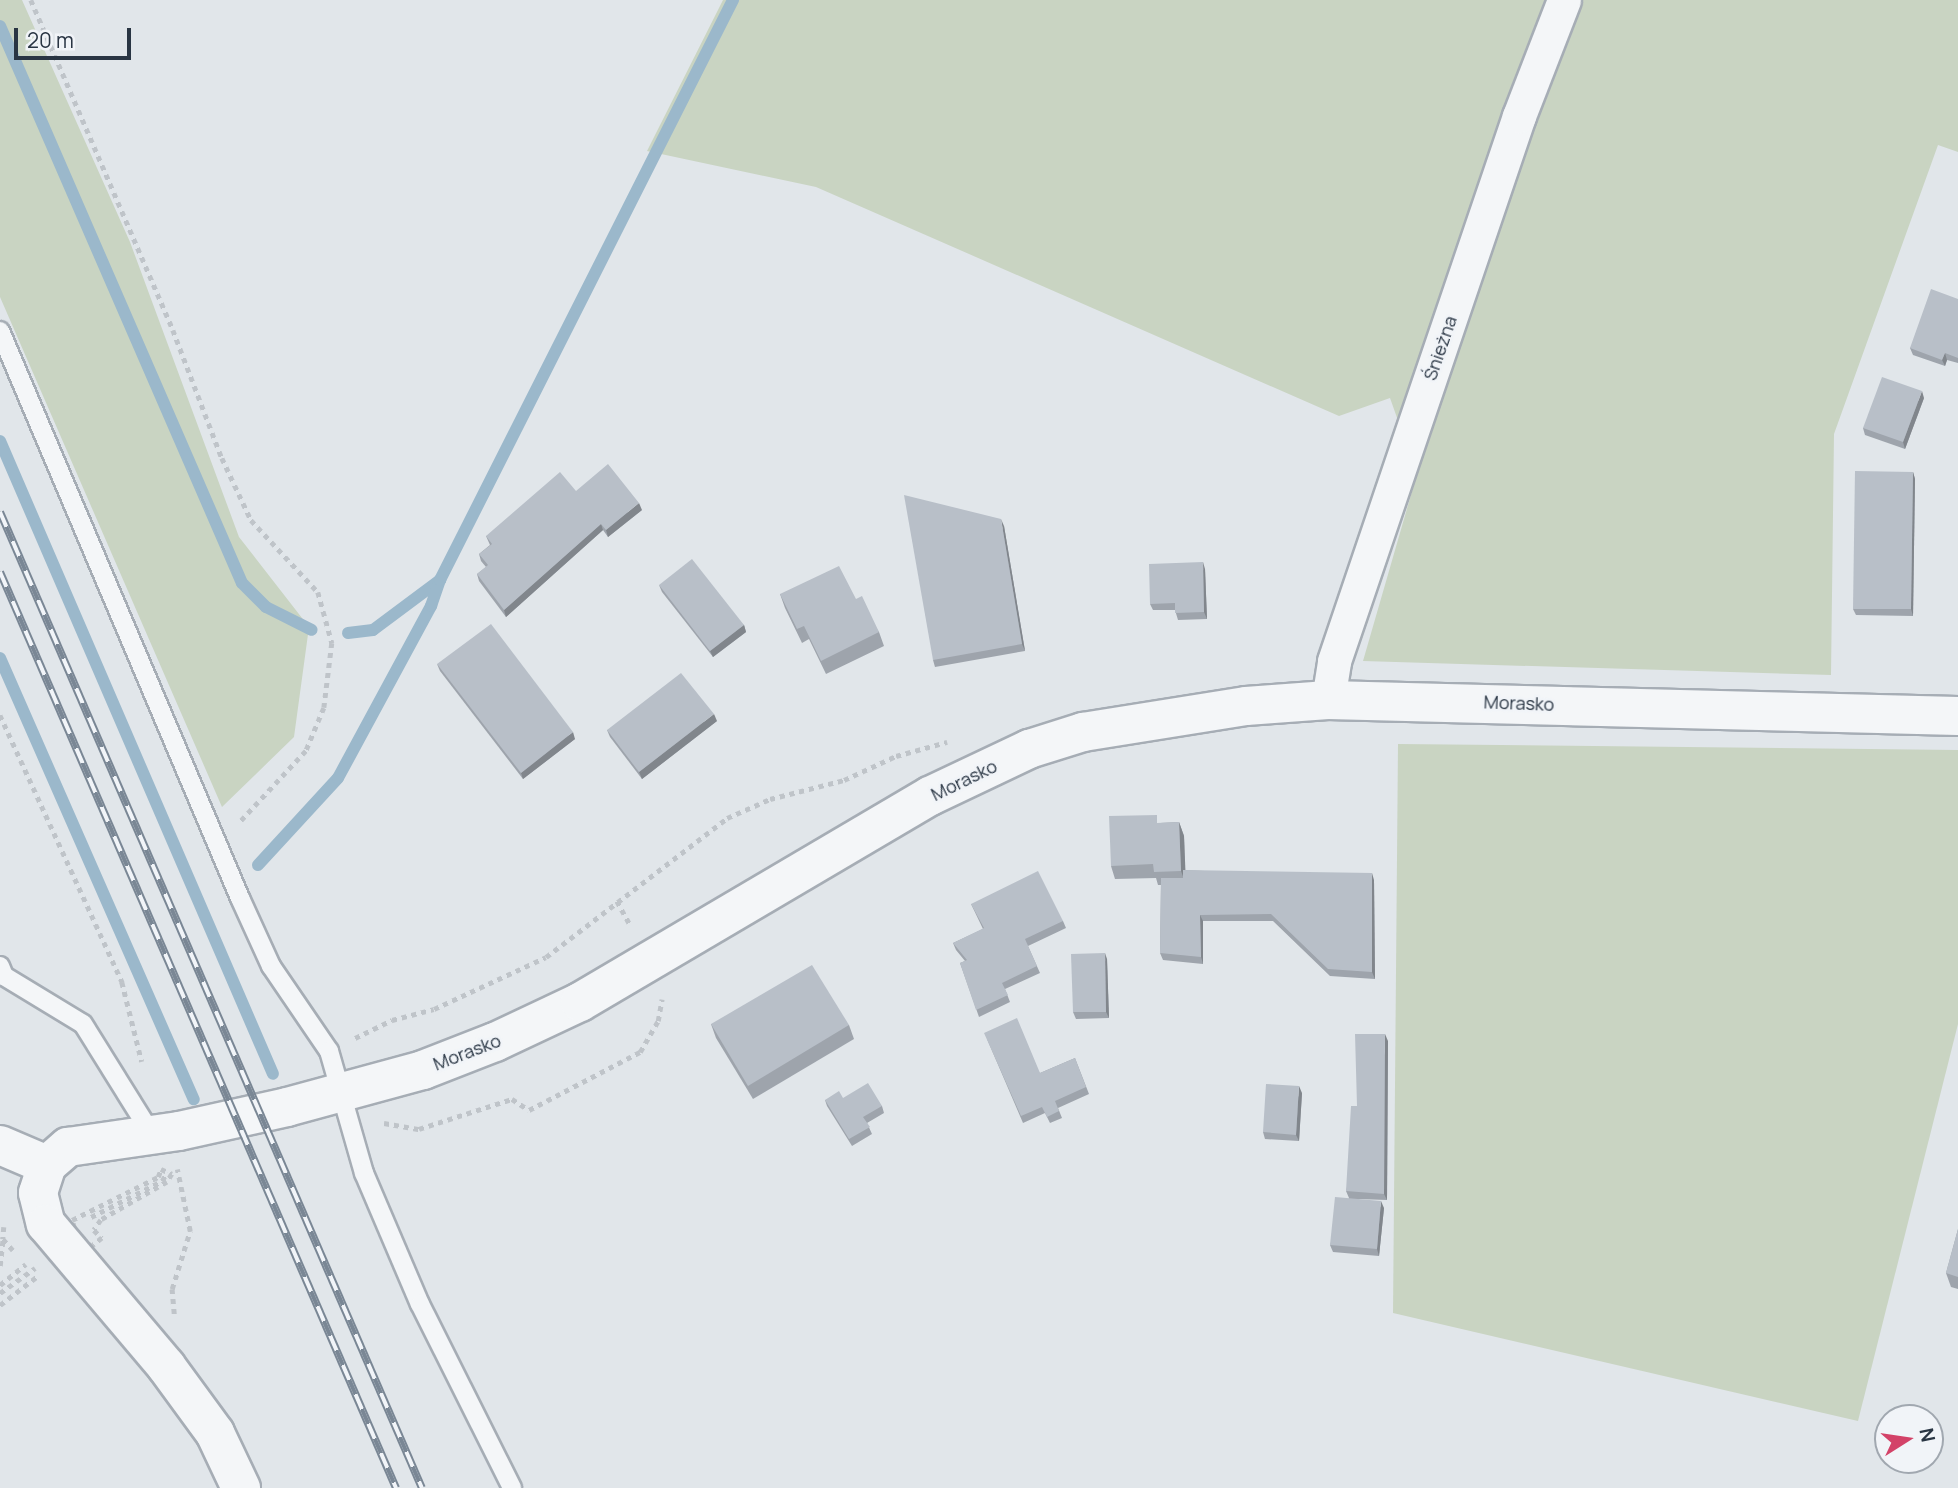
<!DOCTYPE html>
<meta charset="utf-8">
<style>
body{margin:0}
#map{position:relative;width:1958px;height:1488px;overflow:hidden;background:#e1e6ea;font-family:Manrope,sans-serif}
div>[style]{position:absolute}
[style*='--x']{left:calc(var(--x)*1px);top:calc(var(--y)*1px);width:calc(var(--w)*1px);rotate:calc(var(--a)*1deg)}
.green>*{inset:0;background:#c9d4c2}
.stream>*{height:12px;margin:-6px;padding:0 6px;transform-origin:6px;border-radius:6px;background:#9bb8cb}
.path>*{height:4.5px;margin-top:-2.25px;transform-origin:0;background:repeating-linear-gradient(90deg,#bfc4c9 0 5px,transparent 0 10px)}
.roads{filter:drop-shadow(2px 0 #a6adb5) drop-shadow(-2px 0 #a6adb5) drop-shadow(0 2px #a6adb5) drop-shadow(0 -2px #a6adb5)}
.service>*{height:18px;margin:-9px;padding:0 9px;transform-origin:9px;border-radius:9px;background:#f4f6f8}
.minor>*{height:33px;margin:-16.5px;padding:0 16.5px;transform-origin:16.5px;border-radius:16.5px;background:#f4f6f8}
.tertiary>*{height:38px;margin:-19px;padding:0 19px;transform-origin:19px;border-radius:19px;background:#f4f6f8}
.rail>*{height:8px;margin-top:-4px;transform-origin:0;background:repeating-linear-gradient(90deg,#f1f4f8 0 16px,#7a8795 0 32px);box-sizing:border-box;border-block:2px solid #7a8795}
.wall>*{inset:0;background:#9ea4ac}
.shaded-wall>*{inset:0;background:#81868c}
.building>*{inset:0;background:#b8bfc8}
span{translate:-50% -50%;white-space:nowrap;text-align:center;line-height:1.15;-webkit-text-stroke:5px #f1f4f8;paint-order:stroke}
.street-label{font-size:18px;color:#293543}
.north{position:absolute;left:1874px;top:1404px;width:70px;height:70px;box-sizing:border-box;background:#f1f4f8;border:2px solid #a1a8b0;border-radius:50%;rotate:78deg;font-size:19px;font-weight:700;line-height:28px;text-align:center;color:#293543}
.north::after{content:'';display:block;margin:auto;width:24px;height:32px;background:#d34268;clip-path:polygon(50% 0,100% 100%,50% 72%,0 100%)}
.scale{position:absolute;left:14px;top:28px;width:117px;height:32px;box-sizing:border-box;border:4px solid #293543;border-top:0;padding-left:9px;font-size:21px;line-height:24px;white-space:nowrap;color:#293543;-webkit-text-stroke:5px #f1f4f8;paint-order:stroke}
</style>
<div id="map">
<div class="green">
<i style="clip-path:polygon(0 0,22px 0,130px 242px,239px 537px,309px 627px,294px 737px,222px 807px,0 297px)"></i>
<i style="clip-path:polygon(723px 0,1958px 0,1958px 152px,1938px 145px,1834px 434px,1831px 675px,1363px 661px,1417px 474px,1390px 398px,1339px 416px,816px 187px,647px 151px)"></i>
<i style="clip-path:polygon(1398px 744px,1958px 750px,1958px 1024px,1858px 1421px,1393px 1313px)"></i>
</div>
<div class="stream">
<i style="--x:0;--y:26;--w:607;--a:66.52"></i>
<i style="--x:242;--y:583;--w:34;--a:45"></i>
<i style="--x:266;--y:607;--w:51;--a:26.6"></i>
<i style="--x:0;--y:441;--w:689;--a:66.67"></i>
<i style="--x:348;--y:633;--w:25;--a:-7"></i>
<i style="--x:373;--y:630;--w:84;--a:-36.7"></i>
<i style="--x:0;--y:658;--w:482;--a:66.3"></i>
<i style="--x:258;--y:865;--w:118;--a:-47.4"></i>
<i style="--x:338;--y:778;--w:196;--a:-61.6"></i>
<i style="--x:431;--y:606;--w:28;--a:-71"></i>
<i style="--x:440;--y:580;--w:650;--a:-63.2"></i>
</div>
<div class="path">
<i style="--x:31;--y:0;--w:359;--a:66.7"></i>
<i style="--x:173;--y:330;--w:137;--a:69.1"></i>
<i style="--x:222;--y:458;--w:68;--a:64.9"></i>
<i style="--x:251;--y:520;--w:98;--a:47.1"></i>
<i style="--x:318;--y:592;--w:53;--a:74.6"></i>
<i style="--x:332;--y:643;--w:65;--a:97"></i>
<i style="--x:324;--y:708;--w:47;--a:112.7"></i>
<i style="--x:306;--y:751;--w:98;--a:132.9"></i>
<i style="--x:0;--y:715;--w:294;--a:65.4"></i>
<i style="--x:122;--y:982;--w:82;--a:76"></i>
<i style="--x:617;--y:901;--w:29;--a:61"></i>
<i style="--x:355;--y:1038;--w:41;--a:-25.9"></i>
<i style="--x:392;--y:1020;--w:43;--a:-14.7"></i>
<i style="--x:434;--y:1009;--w:123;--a:-24.9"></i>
<i style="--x:546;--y:957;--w:228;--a:-37.5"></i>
<i style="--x:727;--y:818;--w:47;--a:-23.8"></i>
<i style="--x:770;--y:799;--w:76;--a:-14.4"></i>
<i style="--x:844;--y:780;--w:57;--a:-24.8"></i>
<i style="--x:896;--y:756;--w:53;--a:-15.4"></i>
<i style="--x:384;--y:1123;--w:36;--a:10"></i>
<i style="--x:419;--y:1129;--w:98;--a:-17.9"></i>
<i style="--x:512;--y:1099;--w:20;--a:33"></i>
<i style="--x:529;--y:1110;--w:125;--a:-27.6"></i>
<i style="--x:640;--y:1052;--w:36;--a:-60"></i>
<i style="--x:658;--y:1021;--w:22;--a:-80"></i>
<i style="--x:161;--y:1169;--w:12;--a:24"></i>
<i style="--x:172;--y:1174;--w:9;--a:122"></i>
<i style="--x:167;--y:1182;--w:76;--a:150.1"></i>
<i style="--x:101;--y:1220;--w:12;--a:125"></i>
<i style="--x:94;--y:1230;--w:11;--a:45"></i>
<i style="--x:102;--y:1238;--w:14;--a:141"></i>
<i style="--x:91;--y:1247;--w:25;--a:-132"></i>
<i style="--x:74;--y:1228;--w:8;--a:-104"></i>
<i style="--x:72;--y:1220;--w:96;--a:-26.6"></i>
<i style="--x:158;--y:1177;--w:9;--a:-69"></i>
<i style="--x:91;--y:1217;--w:80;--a:-26.9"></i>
<i style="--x:162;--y:1181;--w:10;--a:-61"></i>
<i style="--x:4;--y:1227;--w:12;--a:95"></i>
<i style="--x:3;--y:1239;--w:15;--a:48"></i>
<i style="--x:0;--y:1266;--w:27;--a:-84"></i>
<i style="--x:0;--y:1285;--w:33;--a:-39"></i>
<i style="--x:0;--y:1293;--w:43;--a:-35.5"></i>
<i style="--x:0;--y:1305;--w:49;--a:-37.6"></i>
<i style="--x:174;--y:1314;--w:25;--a:-95"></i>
<i style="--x:172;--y:1289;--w:61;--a:-72.8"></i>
<i style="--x:190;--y:1231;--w:63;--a:-101.8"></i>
</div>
<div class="roads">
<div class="service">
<i style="--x:0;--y:331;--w:616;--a:67.06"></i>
<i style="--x:240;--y:898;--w:75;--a:65.5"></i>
<i style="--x:271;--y:966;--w:103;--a:55.7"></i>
<i style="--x:329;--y:1051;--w:127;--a:74"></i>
<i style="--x:364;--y:1173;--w:142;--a:66.9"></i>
<i style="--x:420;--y:1304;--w:206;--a:63.4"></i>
<i style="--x:0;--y:966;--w:11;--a:68"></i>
<i style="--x:4;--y:976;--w:92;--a:31.3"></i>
<i style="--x:83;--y:1024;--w:131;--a:58.1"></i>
</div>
<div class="minor">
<i style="--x:1328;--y:700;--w:39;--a:-81"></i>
<i style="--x:1334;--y:661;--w:576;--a:-71.25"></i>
<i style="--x:1519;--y:116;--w:124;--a:-68.8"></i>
</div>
<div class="tertiary">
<i style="--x:0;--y:1145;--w:51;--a:23.1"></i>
<i style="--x:47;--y:1165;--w:28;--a:-41"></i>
<i style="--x:68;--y:1147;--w:112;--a:-8.2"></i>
<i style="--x:179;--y:1131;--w:111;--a:-12.5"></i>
<i style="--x:287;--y:1107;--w:141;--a:-15.2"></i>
<i style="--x:423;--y:1070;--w:77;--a:-21.3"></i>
<i style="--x:495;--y:1042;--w:94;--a:-25.2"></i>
<i style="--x:580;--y:1002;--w:406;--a:-30.5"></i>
<i style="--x:930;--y:796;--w:110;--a:-25.4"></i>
<i style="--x:1029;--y:749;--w:57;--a:-17.5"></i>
<i style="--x:1083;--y:732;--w:165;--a:-9.1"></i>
<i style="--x:1246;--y:706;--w:82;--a:-4.2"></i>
<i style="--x:1328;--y:700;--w:630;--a:1.45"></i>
<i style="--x:47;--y:1165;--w:29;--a:108"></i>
<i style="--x:38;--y:1193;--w:32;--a:76"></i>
<i style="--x:46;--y:1224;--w:186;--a:49.8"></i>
<i style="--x:166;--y:1366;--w:83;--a:53.8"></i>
<i style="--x:215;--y:1433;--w:61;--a:64.7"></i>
</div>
</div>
<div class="rail">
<i style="--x:0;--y:512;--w:1063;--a:66.62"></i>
<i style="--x:0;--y:572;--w:998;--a:66.62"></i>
</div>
<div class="wall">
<i style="clip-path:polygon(1958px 299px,1958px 363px,1947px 360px,1945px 366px,1913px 355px,1910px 348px)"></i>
<i style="clip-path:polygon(1924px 398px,1905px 449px,1865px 435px,1863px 428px)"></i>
<i style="clip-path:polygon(1913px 472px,1915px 479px,1913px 616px,1856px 615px,1853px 609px)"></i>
<i style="clip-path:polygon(642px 510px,608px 537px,603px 530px,506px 617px,479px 581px,477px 574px,486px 567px,481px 561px,479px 554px,490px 545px,486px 536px)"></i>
<i style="clip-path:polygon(1004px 526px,1025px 651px,935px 667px,933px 660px)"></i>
<i style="clip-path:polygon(1205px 569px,1207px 619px,1178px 620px,1175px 610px,1153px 610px,1150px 604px)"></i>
<i style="clip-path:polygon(659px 585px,744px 625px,746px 632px,713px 657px,662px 592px)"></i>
<i style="clip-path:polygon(780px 594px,856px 599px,879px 632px,884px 646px,826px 674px,809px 639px,802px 643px,785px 608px)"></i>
<i style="clip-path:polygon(437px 664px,575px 739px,523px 779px,440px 671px)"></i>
<i style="clip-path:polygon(717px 721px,642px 779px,610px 737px,607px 730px)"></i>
<i style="clip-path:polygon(1179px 822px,1184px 836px,1185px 870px,1374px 880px,1375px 979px,1330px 976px,1273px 921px,1203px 921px,1203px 964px,1163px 960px,1160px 953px,1161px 885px,1158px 885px,1156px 878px,1115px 879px,1111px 866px,1160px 823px)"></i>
<i style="clip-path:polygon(971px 904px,1063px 921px,1066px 928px,1028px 946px,1040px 973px,1005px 989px,1010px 1002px,979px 1017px,960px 963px,965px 961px,956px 950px,953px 943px,983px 929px)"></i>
<i style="clip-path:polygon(1107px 959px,1109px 1018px,1076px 1019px,1073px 1012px)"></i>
<i style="clip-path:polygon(711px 1024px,849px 1025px,854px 1039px,753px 1099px,716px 1038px)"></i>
<i style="clip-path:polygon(987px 1039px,1040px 1073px,1075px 1058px,1089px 1094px,1058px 1108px,1062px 1118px,1050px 1123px,1045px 1113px,1023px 1123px)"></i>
<i style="clip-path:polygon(1388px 1041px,1387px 1200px,1357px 1199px,1384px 1208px,1379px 1256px,1333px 1252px,1330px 1245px,1349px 1198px,1346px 1191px)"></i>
<i style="clip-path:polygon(1302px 1093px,1299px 1141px,1265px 1139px,1263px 1132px)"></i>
<i style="clip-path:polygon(843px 1098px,882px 1106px,884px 1113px,867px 1123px,872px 1134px,852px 1146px,827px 1106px,825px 1100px)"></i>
<i style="clip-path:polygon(1958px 1229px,1958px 1289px,1951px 1287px,1946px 1273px)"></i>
</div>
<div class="shaded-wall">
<i style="clip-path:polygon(1945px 353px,1947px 360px,1945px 366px,1942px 360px)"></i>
<i style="clip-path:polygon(1922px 391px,1924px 398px,1905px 449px,1903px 442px)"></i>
<i style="clip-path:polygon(1913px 472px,1915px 479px,1913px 616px,1911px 609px)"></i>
<i style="clip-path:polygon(639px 503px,642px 510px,608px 537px,606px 530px)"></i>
<i style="clip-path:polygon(1001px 519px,1004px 526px,1025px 651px,1022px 644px)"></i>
<i style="clip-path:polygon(601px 524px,603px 530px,506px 617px,504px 610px)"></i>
<i style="clip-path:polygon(1203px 562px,1205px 569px,1207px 619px,1204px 612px)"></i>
<i style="clip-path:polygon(744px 625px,746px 632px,713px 657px,710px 651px)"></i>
<i style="clip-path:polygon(714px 714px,717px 721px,642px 779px,639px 772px)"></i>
<i style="clip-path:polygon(573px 732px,575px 739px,523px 779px,521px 773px)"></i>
<i style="clip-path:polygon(1179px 822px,1184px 836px,1186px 885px,1181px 871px)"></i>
<i style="clip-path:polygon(1372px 873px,1374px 880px,1375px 979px,1372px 972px)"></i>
<i style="clip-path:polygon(1200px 915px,1203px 921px,1203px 964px,1201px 957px)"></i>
<i style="clip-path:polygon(1105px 953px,1107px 959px,1109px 1018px,1106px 1012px)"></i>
<i style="clip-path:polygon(1385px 1034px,1388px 1041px,1387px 1200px,1384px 1194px)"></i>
<i style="clip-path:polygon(1299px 1086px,1302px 1093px,1299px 1141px,1296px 1135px)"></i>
<i style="clip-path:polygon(1381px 1201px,1384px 1208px,1379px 1256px,1377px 1249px)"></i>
</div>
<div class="building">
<i style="clip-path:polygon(1931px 289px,1958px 299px,1958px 358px,1945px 353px,1942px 360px,1910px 348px)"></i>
<i style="clip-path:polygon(1882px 377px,1922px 391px,1903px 442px,1863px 428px)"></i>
<i style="clip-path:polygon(608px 464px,639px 503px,606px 530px,601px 524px,504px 610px,477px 574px,488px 565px,479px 554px,492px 544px,486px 536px,560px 472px,576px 491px)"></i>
<i style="clip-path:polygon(1855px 471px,1913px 472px,1911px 609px,1853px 609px)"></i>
<i style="clip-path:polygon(904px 495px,1001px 519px,1022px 644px,933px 660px)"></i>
<i style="clip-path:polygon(692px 559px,744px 625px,710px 651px,659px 585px)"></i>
<i style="clip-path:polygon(1203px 562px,1204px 612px,1175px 613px,1175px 603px,1150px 604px,1149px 564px)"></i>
<i style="clip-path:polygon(839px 566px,856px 599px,862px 596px,879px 632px,821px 661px,804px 626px,797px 629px,780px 594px)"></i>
<i style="clip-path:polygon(491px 624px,573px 732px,521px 773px,437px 664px)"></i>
<i style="clip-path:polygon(681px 673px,714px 714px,639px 772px,607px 730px)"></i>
<i style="clip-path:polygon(1157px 815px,1157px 823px,1179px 822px,1181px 871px,1154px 872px,1153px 864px,1111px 866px,1109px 816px)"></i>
<i style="clip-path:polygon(1183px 870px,1372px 873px,1372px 972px,1328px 969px,1271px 914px,1200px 915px,1201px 957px,1160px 953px,1161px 878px,1183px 878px)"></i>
<i style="clip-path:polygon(1038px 871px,1063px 921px,1025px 939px,1037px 966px,1002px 983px,1008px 995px,976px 1010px,960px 963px,967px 960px,953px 943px,984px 928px,971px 904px)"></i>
<i style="clip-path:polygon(1105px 953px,1106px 1012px,1073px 1012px,1071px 954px)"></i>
<i style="clip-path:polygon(812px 965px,849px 1025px,748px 1086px,711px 1024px)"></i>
<i style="clip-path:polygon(1017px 1018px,1040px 1073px,1075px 1058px,1086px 1087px,1055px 1101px,1059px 1111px,1047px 1117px,1042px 1107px,1021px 1116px,984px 1033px)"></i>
<i style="clip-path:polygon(1355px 1034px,1385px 1034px,1384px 1194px,1346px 1191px,1351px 1106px,1357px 1106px)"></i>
<i style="clip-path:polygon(868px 1083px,882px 1106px,863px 1117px,870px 1127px,849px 1139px,825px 1100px,839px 1091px,843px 1098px)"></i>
<i style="clip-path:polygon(1266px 1084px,1299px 1086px,1296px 1135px,1263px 1132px)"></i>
<i style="clip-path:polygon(1335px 1197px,1381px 1201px,1377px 1249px,1330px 1245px)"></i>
<i style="clip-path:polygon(1958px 1229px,1958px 1277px,1946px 1273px)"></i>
</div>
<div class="street-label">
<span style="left:1440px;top:348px;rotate:-71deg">Śnieżna</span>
<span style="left:1519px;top:703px;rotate:2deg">Morasko</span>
<span style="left:964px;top:780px;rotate:-26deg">Morasko</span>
<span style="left:467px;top:1052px;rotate:-21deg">Morasko</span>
</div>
<div class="north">N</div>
<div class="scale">20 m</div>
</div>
